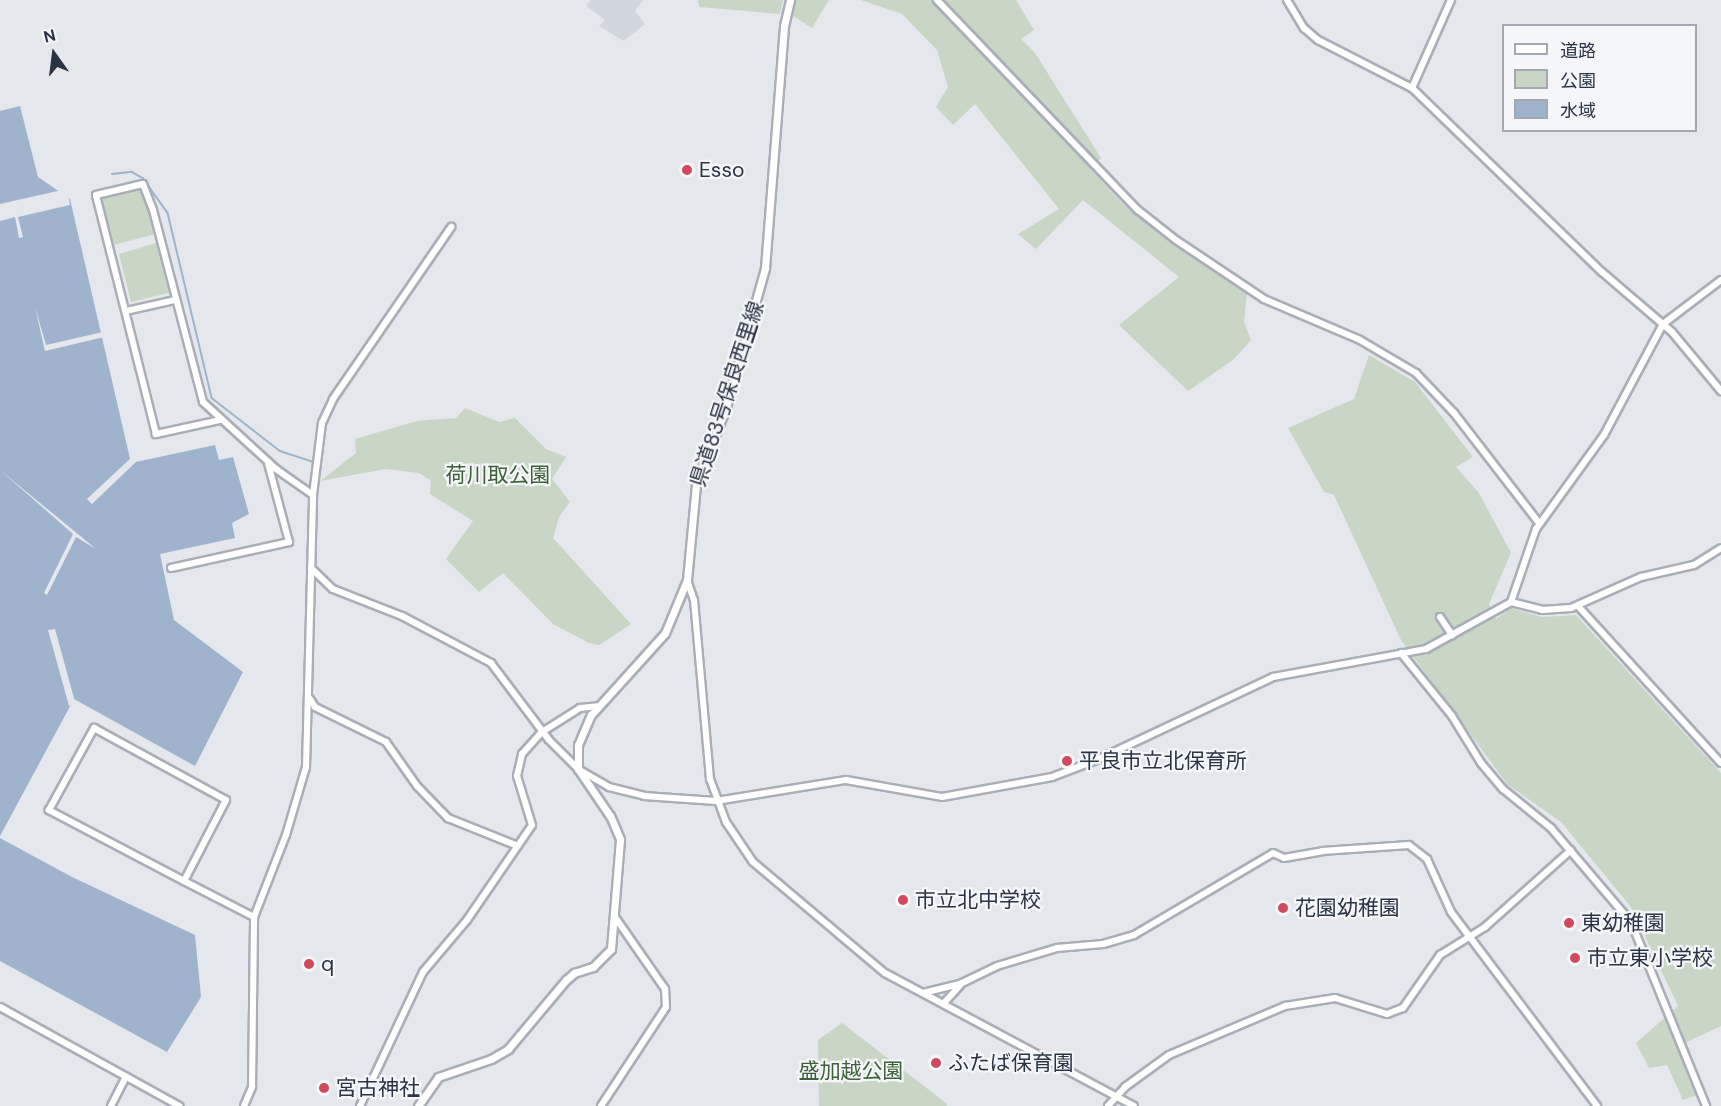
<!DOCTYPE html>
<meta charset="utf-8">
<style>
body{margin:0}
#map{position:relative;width:1721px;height:1106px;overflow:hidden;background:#e4e7ec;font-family:"DM Sans","Noto Sans JP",sans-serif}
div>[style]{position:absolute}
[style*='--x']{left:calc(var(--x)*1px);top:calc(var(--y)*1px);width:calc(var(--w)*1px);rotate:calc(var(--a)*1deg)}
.built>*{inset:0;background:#d2d6de}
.green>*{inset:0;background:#c9d6c5}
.water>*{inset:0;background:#9fb4cc}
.pier>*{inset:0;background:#e4e7ec}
.stream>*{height:1.5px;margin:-0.75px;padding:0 0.75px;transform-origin:0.75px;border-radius:0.75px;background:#9fb4cc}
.roads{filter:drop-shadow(2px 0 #a9aeb7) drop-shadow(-2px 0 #a9aeb7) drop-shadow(0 2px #a9aeb7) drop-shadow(0 -2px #a9aeb7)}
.secondary>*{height:6px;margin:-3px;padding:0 3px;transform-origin:3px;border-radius:3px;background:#fff}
.primary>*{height:7px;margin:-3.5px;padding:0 3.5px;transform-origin:3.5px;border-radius:3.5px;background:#fff}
.dots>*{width:16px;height:16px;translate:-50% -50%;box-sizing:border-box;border:3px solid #f4f6f9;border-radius:50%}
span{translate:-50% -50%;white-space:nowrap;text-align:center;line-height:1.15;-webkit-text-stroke:4.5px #f4f6f9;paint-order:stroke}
.poi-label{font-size:21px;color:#2b3445}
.left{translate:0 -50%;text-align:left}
.street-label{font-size:21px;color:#2b3445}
.park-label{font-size:21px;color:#3f6138}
.legend{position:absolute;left:1502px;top:24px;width:195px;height:108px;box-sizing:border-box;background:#f4f6f9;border:2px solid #a4a8b1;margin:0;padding:8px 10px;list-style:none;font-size:18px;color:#2b3445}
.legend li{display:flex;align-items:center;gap:12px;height:30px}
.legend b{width:30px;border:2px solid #a4a8b1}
.north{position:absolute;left:24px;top:24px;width:60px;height:60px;-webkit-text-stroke:4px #f4f6f9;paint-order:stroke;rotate:346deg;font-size:16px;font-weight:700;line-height:24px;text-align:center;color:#2b3445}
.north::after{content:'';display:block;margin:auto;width:21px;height:27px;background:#2b3445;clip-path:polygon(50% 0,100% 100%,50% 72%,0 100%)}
</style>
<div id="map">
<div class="built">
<i style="clip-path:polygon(591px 0,643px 0,635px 11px,645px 24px,624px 41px,599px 26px,605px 20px,586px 6px)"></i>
</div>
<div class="green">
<i style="clip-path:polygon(698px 0,783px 0,780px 14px,699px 7px)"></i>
<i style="clip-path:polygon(795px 0,829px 0,812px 28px,793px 16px)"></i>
<i style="clip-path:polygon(861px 0,1016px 0,1034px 30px,1021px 39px,1035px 53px,1101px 158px,1090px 169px,1128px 209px,1247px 293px,1244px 322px,1251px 340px,1233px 360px,1188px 391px,1119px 325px,1179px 277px,1083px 200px,1036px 249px,1018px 234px,1059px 209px,975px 104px,953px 125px,936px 107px,948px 87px,937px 50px,902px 14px)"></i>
<i style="clip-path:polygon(142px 186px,155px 234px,114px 245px,101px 197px)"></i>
<i style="clip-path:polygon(156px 243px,169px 293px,131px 302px,119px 254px)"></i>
<i style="clip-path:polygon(1369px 355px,1415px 382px,1473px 457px,1456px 467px,1479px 493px,1511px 553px,1489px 604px,1496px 619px,1511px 608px,1542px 617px,1576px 615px,1721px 773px,1721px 1026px,1678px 1046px,1698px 1095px,1683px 1100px,1667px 1065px,1649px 1068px,1636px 1043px,1678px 1006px,1631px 907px,1561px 822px,1507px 784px,1401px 640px,1334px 495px,1324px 492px,1288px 428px,1354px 399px)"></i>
<i style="clip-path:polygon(465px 408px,499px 422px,515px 418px,546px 449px,566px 457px,552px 479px,570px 502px,559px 517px,553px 538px,631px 624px,599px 645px,589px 643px,553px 624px,503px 573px,479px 592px,446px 559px,473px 521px,430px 494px,431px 481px,419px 473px,386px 469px,320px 481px,356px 453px,355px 439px,417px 421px,456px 418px)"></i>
<i style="clip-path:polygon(842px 1023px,946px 1103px,947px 1106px,819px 1106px,818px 1040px)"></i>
</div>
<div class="water">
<i style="clip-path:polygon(20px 106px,38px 177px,70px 199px,131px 463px,215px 445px,219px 460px,233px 457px,249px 514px,232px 523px,235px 538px,160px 554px,174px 620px,243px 672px,195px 766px,74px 699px,0 836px,0 111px)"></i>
<i style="clip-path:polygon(0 838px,72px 877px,195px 935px,201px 997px,167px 1052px,0 961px)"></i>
</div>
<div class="pier">
<i style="clip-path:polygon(62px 190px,68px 194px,70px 205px,18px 217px,23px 237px,19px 238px,15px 217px,0 221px,0 204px)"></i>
<i style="clip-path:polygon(35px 307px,46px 345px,103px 332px,104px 337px,45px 351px)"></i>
<i style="clip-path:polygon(132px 457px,138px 460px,92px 504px,87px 499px)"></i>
<i style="clip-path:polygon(0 470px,96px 549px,76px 537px,47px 595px,44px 593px,73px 534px)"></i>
<i style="clip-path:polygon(55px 629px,75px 702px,69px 706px,48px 630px)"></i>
</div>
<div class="stream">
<i style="--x:112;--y:174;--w:20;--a:-6"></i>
<i style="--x:132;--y:172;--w:13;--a:29"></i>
<i style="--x:143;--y:178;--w:43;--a:54.5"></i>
<i style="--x:168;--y:213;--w:190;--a:76.6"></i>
<i style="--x:212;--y:398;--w:86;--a:37.9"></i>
<i style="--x:280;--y:451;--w:33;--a:18"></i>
</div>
<div class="roads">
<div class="secondary">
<i style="--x:937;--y:0;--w:291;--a:46.3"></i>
<i style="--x:1138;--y:210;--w:48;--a:38.3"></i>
<i style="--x:1176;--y:240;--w:106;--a:33.8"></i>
<i style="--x:1264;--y:299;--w:104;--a:23.1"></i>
<i style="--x:1360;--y:340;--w:65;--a:30.5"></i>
<i style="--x:1416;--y:373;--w:55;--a:46.5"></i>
<i style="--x:1454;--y:413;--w:139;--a:52.3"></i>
<i style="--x:1287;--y:0;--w:33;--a:59"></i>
<i style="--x:1304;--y:28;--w:18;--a:41"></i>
<i style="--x:1318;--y:40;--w:106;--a:27.1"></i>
<i style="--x:1412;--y:88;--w:264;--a:44.1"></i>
<i style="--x:1602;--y:272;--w:92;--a:40.6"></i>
<i style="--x:1672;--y:332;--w:77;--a:50.3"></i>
<i style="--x:1412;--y:88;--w:96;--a:-66.1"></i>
<i style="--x:126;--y:311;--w:50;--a:-12.7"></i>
<i style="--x:220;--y:420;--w:66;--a:167.7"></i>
<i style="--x:156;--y:434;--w:246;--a:-104.1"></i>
<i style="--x:96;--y:195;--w:48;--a:-13.2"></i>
<i style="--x:143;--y:184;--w:28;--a:69"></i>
<i style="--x:153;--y:210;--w:198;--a:75.4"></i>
<i style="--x:203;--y:402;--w:99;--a:42.5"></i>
<i style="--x:276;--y:469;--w:45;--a:35.1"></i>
<i style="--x:171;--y:568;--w:121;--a:-12.4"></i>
<i style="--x:289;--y:542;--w:82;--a:-104.9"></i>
<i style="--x:311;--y:568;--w:30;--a:44"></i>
<i style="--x:333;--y:589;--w:74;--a:21.4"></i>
<i style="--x:402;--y:616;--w:101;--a:27.8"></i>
<i style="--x:491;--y:663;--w:96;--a:53"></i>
<i style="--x:549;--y:740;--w:41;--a:45"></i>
<i style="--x:578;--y:769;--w:36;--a:30"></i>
<i style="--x:609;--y:787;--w:36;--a:14"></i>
<i style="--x:644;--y:796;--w:72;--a:4"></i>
<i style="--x:716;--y:801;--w:132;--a:-9.2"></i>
<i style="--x:846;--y:780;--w:97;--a:10"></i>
<i style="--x:942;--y:797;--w:112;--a:-10.3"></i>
<i style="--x:1052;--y:777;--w:50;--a:-21"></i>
<i style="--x:1099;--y:759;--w:192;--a:-25.2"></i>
<i style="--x:1273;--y:677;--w:156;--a:-10.4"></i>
<i style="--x:1426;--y:649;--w:97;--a:-28.9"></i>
<i style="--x:1511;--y:602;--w:32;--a:14"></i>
<i style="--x:1542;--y:610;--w:29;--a:-4"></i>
<i style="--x:1571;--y:608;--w:77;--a:-23.9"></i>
<i style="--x:1641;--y:577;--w:54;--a:-12.8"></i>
<i style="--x:1694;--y:565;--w:32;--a:-32"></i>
<i style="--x:687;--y:580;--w:21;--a:71"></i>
<i style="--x:694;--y:600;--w:180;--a:84.9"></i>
<i style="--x:710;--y:779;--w:46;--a:69.6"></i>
<i style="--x:726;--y:822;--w:48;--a:56"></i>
<i style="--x:753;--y:862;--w:172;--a:40.1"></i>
<i style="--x:885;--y:973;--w:282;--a:28.1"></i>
<i style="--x:1511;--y:602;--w:77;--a:-71.1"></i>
<i style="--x:1536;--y:529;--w:116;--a:-54.1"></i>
<i style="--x:1604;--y:435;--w:126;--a:-62"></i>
<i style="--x:1663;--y:324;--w:73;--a:-37.2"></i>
<i style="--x:1578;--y:606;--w:212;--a:47.7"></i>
<i style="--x:1440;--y:617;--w:22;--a:56"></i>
<i style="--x:1401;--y:653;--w:81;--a:51"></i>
<i style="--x:1452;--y:716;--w:55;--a:58.3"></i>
<i style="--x:1481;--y:763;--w:34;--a:50"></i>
<i style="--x:1503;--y:789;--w:62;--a:39.1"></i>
<i style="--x:1551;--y:828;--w:123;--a:49.6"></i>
<i style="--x:1631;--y:922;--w:199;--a:67.8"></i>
<i style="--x:310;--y:699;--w:9;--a:58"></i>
<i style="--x:315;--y:707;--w:79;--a:26.2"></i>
<i style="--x:386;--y:742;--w:54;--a:54.8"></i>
<i style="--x:417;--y:786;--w:45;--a:45.9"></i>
<i style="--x:448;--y:818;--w:75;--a:21.8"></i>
<i style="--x:94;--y:728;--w:150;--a:28.6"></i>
<i style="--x:226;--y:800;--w:91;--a:117.4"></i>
<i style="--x:184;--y:881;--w:153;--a:-152.3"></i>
<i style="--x:49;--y:810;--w:94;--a:-61.2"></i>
<i style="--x:184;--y:881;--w:79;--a:27.2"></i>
<i style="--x:923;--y:993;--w:38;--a:-14"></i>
<i style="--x:960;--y:984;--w:41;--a:-25.9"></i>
<i style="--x:997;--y:966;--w:63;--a:-16.7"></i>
<i style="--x:1057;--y:948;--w:46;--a:-5"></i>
<i style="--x:1103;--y:944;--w:32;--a:-16"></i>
<i style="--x:1134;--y:935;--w:161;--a:-30.5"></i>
<i style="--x:1273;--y:853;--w:12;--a:24"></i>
<i style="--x:1284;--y:858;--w:39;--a:-10"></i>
<i style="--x:1322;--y:851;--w:87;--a:-3.9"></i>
<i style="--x:1409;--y:845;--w:23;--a:38"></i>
<i style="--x:1427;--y:859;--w:58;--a:65.6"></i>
<i style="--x:1451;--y:912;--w:243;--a:53"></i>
<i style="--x:944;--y:1003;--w:24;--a:-48"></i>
<i style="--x:0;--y:1007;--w:205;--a:28.9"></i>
<i style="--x:111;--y:1106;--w:33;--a:-63"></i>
<i style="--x:244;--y:1106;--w:21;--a:-67"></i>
<i style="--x:252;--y:1087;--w:170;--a:-89.3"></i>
<i style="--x:254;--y:917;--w:88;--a:-68.7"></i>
<i style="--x:286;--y:835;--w:71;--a:-73.6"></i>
<i style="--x:306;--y:767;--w:272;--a:-88.5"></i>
<i style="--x:313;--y:495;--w:73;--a:-82.9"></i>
<i style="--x:322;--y:423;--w:26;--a:-65"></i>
<i style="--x:333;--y:399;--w:209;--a:-55.5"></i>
<i style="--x:360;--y:1106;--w:148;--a:-64.8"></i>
<i style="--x:423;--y:972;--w:68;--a:-49.8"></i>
<i style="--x:467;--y:920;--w:115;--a:-55.6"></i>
<i style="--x:532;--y:825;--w:51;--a:-107"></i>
<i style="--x:517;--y:776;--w:23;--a:-77"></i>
<i style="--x:522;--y:754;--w:30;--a:-48"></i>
<i style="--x:542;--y:732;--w:45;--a:-32.3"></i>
<i style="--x:580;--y:708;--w:18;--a:-6"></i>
<i style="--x:601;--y:1106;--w:118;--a:-56.7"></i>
<i style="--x:666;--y:1007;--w:18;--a:-93"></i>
<i style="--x:665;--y:989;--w:88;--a:-124.8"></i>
<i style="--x:1108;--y:1106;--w:25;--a:-48"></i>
<i style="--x:1125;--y:1087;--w:54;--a:-36"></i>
<i style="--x:1169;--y:1055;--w:126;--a:-22.9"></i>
<i style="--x:1285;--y:1006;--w:51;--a:-9.1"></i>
<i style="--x:1335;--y:998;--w:54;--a:17.1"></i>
<i style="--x:1387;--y:1014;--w:17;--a:-21"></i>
<i style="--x:1403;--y:1008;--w:65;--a:-55.1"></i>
<i style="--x:1440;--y:955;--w:53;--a:-31.9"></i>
<i style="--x:1485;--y:927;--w:115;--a:-41.8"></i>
</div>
<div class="primary">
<i style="--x:418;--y:1106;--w:35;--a:-55"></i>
<i style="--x:438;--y:1077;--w:56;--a:-18.8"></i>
<i style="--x:491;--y:1059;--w:20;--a:-30"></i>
<i style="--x:508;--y:1049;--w:90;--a:-50"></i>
<i style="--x:566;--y:980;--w:11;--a:-41"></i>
<i style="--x:574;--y:973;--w:20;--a:-18"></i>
<i style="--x:593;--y:967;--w:25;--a:-45"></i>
<i style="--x:611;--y:949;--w:110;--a:-85.3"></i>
<i style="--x:620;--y:839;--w:25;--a:-113"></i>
<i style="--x:610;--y:816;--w:57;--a:-124.2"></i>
<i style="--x:578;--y:769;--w:24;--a:-90"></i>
<i style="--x:578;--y:745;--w:33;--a:-67"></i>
<i style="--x:591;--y:715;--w:110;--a:-47.9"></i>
<i style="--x:665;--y:633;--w:57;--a:-67.5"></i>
<i style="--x:687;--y:580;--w:96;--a:-84.6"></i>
<i style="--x:696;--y:484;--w:83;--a:-68.7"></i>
<i style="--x:726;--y:407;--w:144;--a:-74.3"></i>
<i style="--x:765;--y:268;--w:243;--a:-85.5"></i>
<i style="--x:784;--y:26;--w:27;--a:-77"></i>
</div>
</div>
<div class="dots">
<i style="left:687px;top:170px;background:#d1495b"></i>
<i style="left:1067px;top:761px;background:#d1495b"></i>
<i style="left:903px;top:900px;background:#d1495b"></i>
<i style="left:1283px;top:908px;background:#d1495b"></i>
<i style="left:1569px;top:923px;background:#d1495b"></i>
<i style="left:1575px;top:958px;background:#d1495b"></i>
<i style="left:309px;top:964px;background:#d1495b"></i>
<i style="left:936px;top:1063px;background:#d1495b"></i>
<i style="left:324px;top:1088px;background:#d1495b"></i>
</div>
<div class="poi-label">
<span class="left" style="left:699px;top:170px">Esso</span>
<span class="left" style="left:1079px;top:761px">平良市立北保育所</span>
<span class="left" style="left:915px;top:900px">市立北中学校</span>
<span class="left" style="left:1295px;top:908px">花園幼稚園</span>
<span class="left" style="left:1581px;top:923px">東幼稚園</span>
<span class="left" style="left:1587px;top:958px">市立東小学校</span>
<span class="left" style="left:321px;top:964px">q</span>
<span class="left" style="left:948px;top:1063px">ふたば保育園</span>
<span class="left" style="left:336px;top:1088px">宮古神社</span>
</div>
<div class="street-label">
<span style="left:727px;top:394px;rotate:-72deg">県道83号保良西里線</span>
</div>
<div class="park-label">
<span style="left:498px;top:475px">荷川取公園</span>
<span style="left:851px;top:1071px">盛加越公園</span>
</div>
<ul class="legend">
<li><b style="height:8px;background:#fff"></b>道路</li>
<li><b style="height:16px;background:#c9d6c5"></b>公園</li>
<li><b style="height:16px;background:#9fb4cc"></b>水域</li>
</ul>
<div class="north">N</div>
</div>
